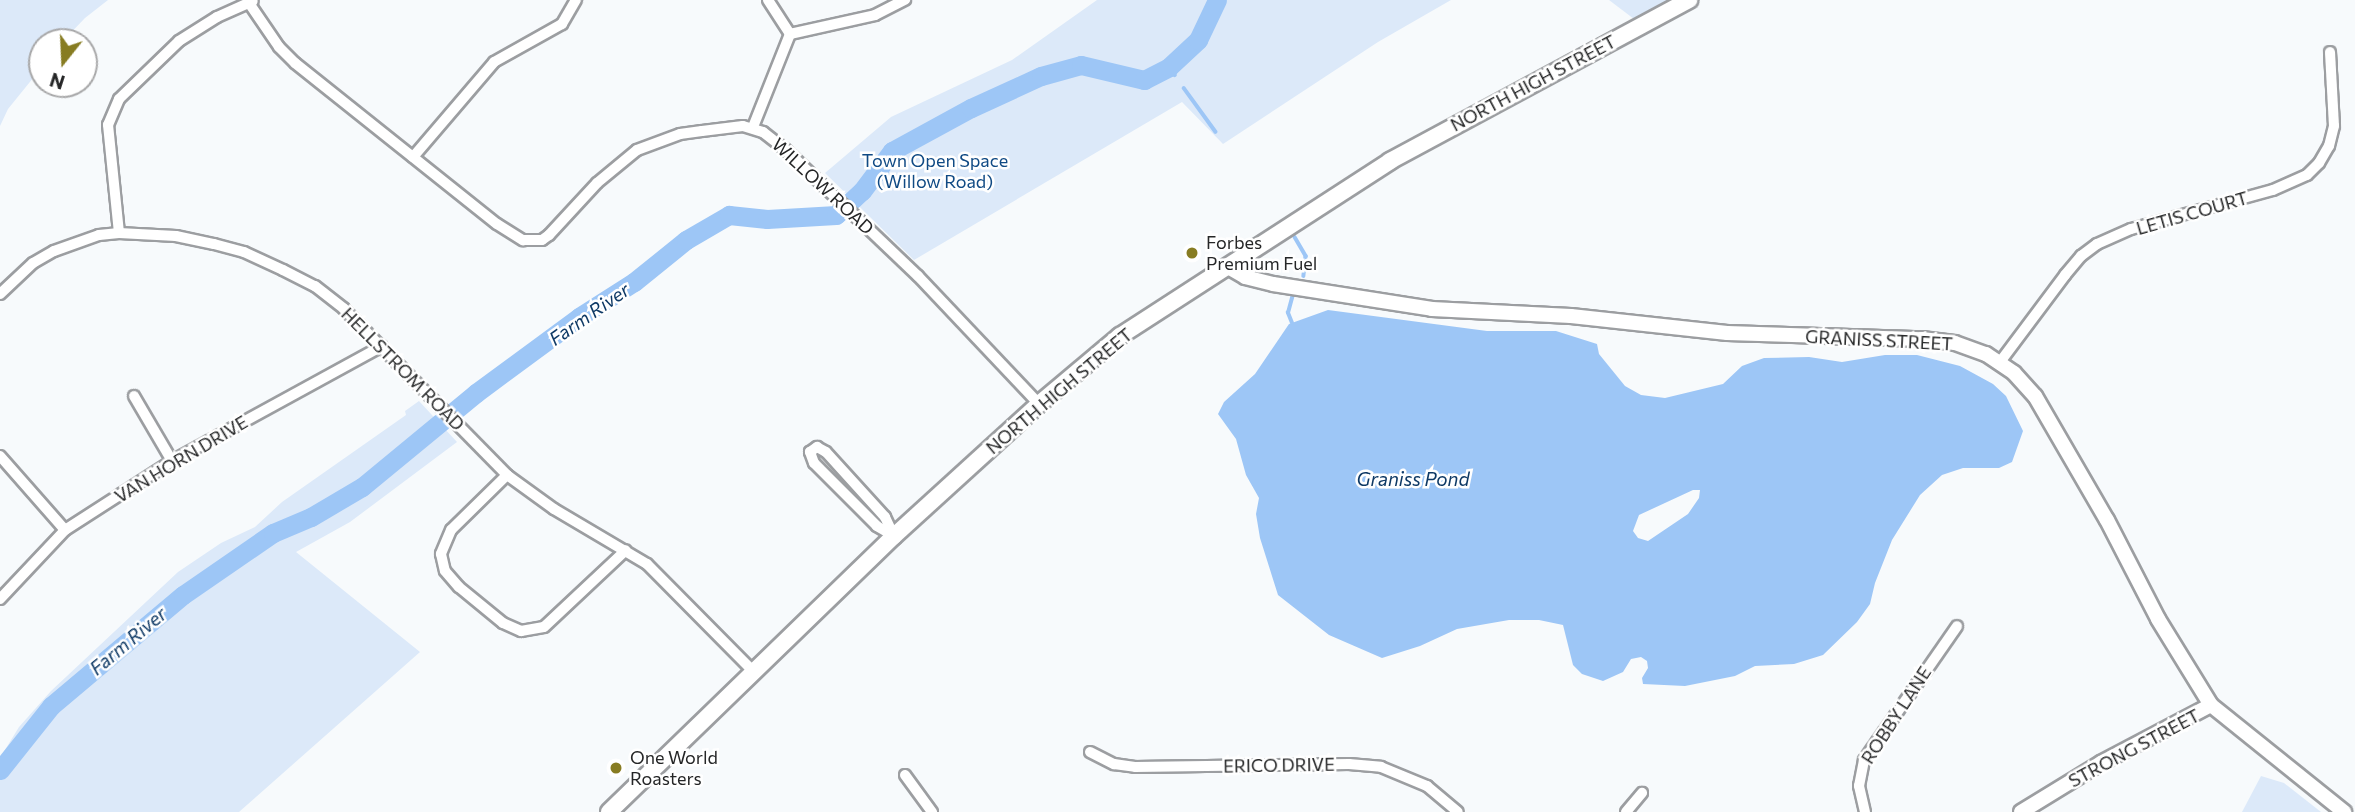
<!DOCTYPE html>
<style>
body{margin:0}
#map{position:relative;width:2355px;height:812px;overflow:hidden;background:#f7fafc;font-family:Commissioner,sans-serif}
div>[style]{position:absolute}
[style*='--x']{left:calc(var(--x)*1px);top:calc(var(--y)*1px);width:calc(var(--w)*1px);rotate:calc(var(--a)*1deg)}
.green>*{inset:0;background:#dce9f9}
.water>*{inset:0;background:#9dc6f6}
.stream>*{height:3.5px;margin:-1.75px;padding:0 1.75px;transform-origin:1.75px;border-radius:1.75px;background:#9dc6f6}
.river>*{height:19px;margin:-9.5px;padding:0 9.5px;transform-origin:9.5px;border-radius:9.5px;background:#9dc6f6}
.roads{filter:drop-shadow(2px 0 #9c9ea1) drop-shadow(-2px 0 #9c9ea1) drop-shadow(0 2px #9c9ea1) drop-shadow(0 -2px #9c9ea1)}
.minor>*{height:10px;margin:-5px;padding:0 5px;transform-origin:5px;border-radius:5px;background:#fff}
.tertiary>*{height:14px;margin:-7px;padding:0 7px;transform-origin:7px;border-radius:7px;background:#fff}
.secondary>*{height:16px;margin:-8px;padding:0 8px;transform-origin:8px;border-radius:8px;background:#fff}
.dots>*{width:19px;height:19px;translate:-50% -50%;box-sizing:border-box;border:4px solid #fff;border-radius:50%}
span{translate:-50% -50%;white-space:nowrap;text-align:center;line-height:1.15;-webkit-text-stroke:5px #fff;paint-order:stroke}
.street-label{font-size:18px;color:#252627}
.park-label{font-size:18px;color:#104a84}
.poi-label{font-size:18px;color:#252627}
.left{translate:0 -50%;text-align:left}
.water-label{font-size:19px;color:#0e3965;font-style:italic}
.north{position:absolute;left:28px;top:28px;width:70px;height:70px;box-sizing:border-box;background:#fff;border:2px solid #a8a8a9;border-radius:50%;rotate:198deg;font-size:19px;font-weight:700;line-height:28px;text-align:center;color:#252627}
.north::after{content:'';display:block;margin:auto;width:24px;height:32px;background:#877c22;clip-path:polygon(50% 0,100% 100%,50% 72%,0 100%)}
</style>
<div id="map">
<div class="green">
<i style="clip-path:polygon(0 0,108px 0,85px 18px,62px 42px,42px 42px,42px 67px,8px 109px,0 126px)"></i>
<i style="clip-path:polygon(1097px 0,1451px 0,1378px 42px,1223px 144px,1182px 102px,914px 260px,825px 173px,891px 117px,1012px 60px)"></i>
<i style="clip-path:polygon(1609px 0,1669px 0,1634px 19px)"></i>
<i style="clip-path:polygon(419px 401px,457px 442px,350px 522px,296px 552px,420px 652px,239px 812px,0 812px,0 758px,19px 727px,51px 691px,178px 572px,221px 543px,255px 527px,282px 502px,406px 415px,405px 411px)"></i>
<i style="clip-path:polygon(2261px 776px,2284px 783px,2321px 812px,2242px 812px)"></i>
</div>
<div class="water">
<i style="clip-path:polygon(evenodd,1328px 310px,1487px 331px,1556px 331px,1597px 344px,1599px 354px,1625px 386px,1641px 395px,1665px 398px,1723px 384px,1742px 366px,1764px 358px,1809px 357px,1842px 362px,1885px 355px,1917px 355px,1960px 366px,1993px 384px,2006px 396px,2023px 431px,2012px 462px,1999px 468px,1963px 468px,1942px 475px,1920px 495px,1892px 540px,1875px 583px,1870px 604px,1857px 622px,1823px 655px,1794px 664px,1755px 666px,1735px 676px,1685px 686px,1643px 684px,1642px 678px,1648px 668px,1647px 661px,1641px 657px,1631px 659px,1623px 672px,1603px 681px,1582px 674px,1573px 665px,1563px 625px,1539px 620px,1509px 620px,1457px 629px,1420px 646px,1382px 658px,1329px 635px,1278px 595px,1260px 538px,1256px 514px,1259px 498px,1246px 475px,1236px 439px,1218px 414px,1224px 402px,1255px 374px,1289px 324px,1328px 310px,1693px 490px,1700px 490px,1699px 498px,1688px 514px,1648px 541px,1638px 538px,1633px 531px,1639px 515px,1693px 490px)"></i>
</div>
<div class="stream">
<i style="--x:1169;--y:67;--w:10;--a:53"></i>
<i style="--x:1184;--y:88;--w:54;--a:54"></i>
<i style="--x:1295;--y:237;--w:22;--a:60"></i>
<i style="--x:1306;--y:256;--w:20;--a:96"></i>
<i style="--x:1292;--y:323;--w:11;--a:-112"></i>
<i style="--x:1288;--y:313;--w:16;--a:-75"></i>
</div>
<div class="river">
<i style="--x:0;--y:770;--w:82;--a:-51.4"></i>
<i style="--x:51;--y:706;--w:172;--a:-40.1"></i>
<i style="--x:183;--y:595;--w:109;--a:-34.6"></i>
<i style="--x:273;--y:533;--w:41;--a:-22.8"></i>
<i style="--x:311;--y:517;--w:59;--a:-30.5"></i>
<i style="--x:362;--y:487;--w:148;--a:-39.5"></i>
<i style="--x:476;--y:393;--w:128;--a:-36.4"></i>
<i style="--x:579;--y:317;--w:65;--a:-32.5"></i>
<i style="--x:634;--y:282;--w:67;--a:-38.9"></i>
<i style="--x:686;--y:240;--w:50;--a:-30.2"></i>
<i style="--x:729;--y:215;--w:38;--a:6"></i>
<i style="--x:767;--y:219;--w:69;--a:-3.3"></i>
<i style="--x:836;--y:215;--w:35;--a:-43"></i>
<i style="--x:862;--y:191;--w:50;--a:-53.1"></i>
<i style="--x:892;--y:151;--w:90;--a:-28.6"></i>
<i style="--x:971;--y:108;--w:77;--a:-24.6"></i>
<i style="--x:1041;--y:76;--w:41;--a:-15.4"></i>
<i style="--x:1081;--y:65;--w:65;--a:13.4"></i>
<i style="--x:1144;--y:80;--w:28;--a:-27"></i>
<i style="--x:1169;--y:67;--w:40;--a:-43"></i>
<i style="--x:1198;--y:40;--w:44;--a:-64.6"></i>
</div>
<div class="roads">
<div class="minor">
<i style="--x:768;--y:0;--w:40;--a:57.1"></i>
<i style="--x:249;--y:3;--w:53;--a:55.7"></i>
<i style="--x:279;--y:47;--w:23;--a:45"></i>
<i style="--x:295;--y:63;--w:258;--a:38.6"></i>
<i style="--x:497;--y:224;--w:31;--a:32"></i>
<i style="--x:523;--y:240;--w:19;--a:0"></i>
<i style="--x:542;--y:240;--w:9;--a:-36"></i>
<i style="--x:549;--y:235;--w:71;--a:-47.3"></i>
<i style="--x:597;--y:183;--w:52;--a:-39.5"></i>
<i style="--x:637;--y:150;--w:46;--a:-20.4"></i>
<i style="--x:680;--y:134;--w:22;--a:-8"></i>
<i style="--x:702;--y:131;--w:41;--a:-7"></i>
<i style="--x:743;--y:126;--w:21;--a:17"></i>
<i style="--x:763;--y:132;--w:29;--a:38"></i>
<i style="--x:786;--y:150;--w:182;--a:43.7"></i>
<i style="--x:918;--y:276;--w:176;--a:46.6"></i>
<i style="--x:790;--y:34;--w:87;--a:-12.6"></i>
<i style="--x:875;--y:15;--w:34;--a:-27"></i>
<i style="--x:753;--y:127;--w:100;--a:-68.3"></i>
<i style="--x:413;--y:157;--w:125;--a:-49.5"></i>
<i style="--x:494;--y:62;--w:78;--a:-29.2"></i>
<i style="--x:562;--y:24;--w:28;--a:-60"></i>
<i style="--x:119;--y:233;--w:109;--a:-95.8"></i>
<i style="--x:108;--y:125;--w:28;--a:-67"></i>
<i style="--x:119;--y:99;--w:83;--a:-44"></i>
<i style="--x:179;--y:41;--w:45;--a:-32.3"></i>
<i style="--x:217;--y:17;--w:39;--a:-24"></i>
<i style="--x:0;--y:294;--w:45;--a:-43.2"></i>
<i style="--x:33;--y:263;--w:24;--a:-30"></i>
<i style="--x:54;--y:251;--w:48;--a:-19.6"></i>
<i style="--x:99;--y:235;--w:20;--a:-6"></i>
<i style="--x:119;--y:233;--w:57;--a:3"></i>
<i style="--x:176;--y:236;--w:39;--a:12"></i>
<i style="--x:214;--y:244;--w:31;--a:15"></i>
<i style="--x:244;--y:252;--w:43;--a:24.8"></i>
<i style="--x:283;--y:270;--w:36;--a:27"></i>
<i style="--x:315;--y:286;--w:37;--a:38"></i>
<i style="--x:344;--y:309;--w:233;--a:45.5"></i>
<i style="--x:507;--y:475;--w:58;--a:35.9"></i>
<i style="--x:554;--y:509;--w:108;--a:30.6"></i>
<i style="--x:647;--y:564;--w:151;--a:45.3"></i>
<i style="--x:2000;--y:362;--w:109;--a:-53.2"></i>
<i style="--x:2065;--y:275;--w:25;--a:-50"></i>
<i style="--x:2081;--y:256;--w:20;--a:-37"></i>
<i style="--x:2097;--y:244;--w:37;--a:-24"></i>
<i style="--x:2131;--y:229;--w:147;--a:-15.4"></i>
<i style="--x:2273;--y:190;--w:37;--a:-24"></i>
<i style="--x:2307;--y:175;--w:17;--a:-45"></i>
<i style="--x:2319;--y:163;--w:20;--a:-60"></i>
<i style="--x:2329;--y:146;--w:21;--a:-76"></i>
<i style="--x:2334;--y:126;--w:74;--a:-93.1"></i>
<i style="--x:134;--y:396;--w:75;--a:59.7"></i>
<i style="--x:817;--y:447;--w:10;--a:29"></i>
<i style="--x:826;--y:452;--w:88;--a:47.8"></i>
<i style="--x:885;--y:517;--w:21;--a:65"></i>
<i style="--x:894;--y:536;--w:20;--a:-150"></i>
<i style="--x:877;--y:526;--w:89;--a:-135"></i>
<i style="--x:814;--y:463;--w:12;--a:-110"></i>
<i style="--x:810;--y:452;--w:9;--a:-36"></i>
<i style="--x:0;--y:456;--w:98;--a:48.7"></i>
<i style="--x:507;--y:475;--w:78;--a:135.5"></i>
<i style="--x:451;--y:530;--w:26;--a:113"></i>
<i style="--x:441;--y:554;--w:17;--a:77"></i>
<i style="--x:445;--y:571;--w:21;--a:49"></i>
<i style="--x:459;--y:587;--w:57;--a:39.3"></i>
<i style="--x:503;--y:623;--w:20;--a:24"></i>
<i style="--x:521;--y:631;--w:23;--a:-10"></i>
<i style="--x:544;--y:627;--w:112;--a:-43.2"></i>
<i style="--x:0;--y:599;--w:95;--a:-46.7"></i>
<i style="--x:65;--y:530;--w:127;--a:-32.8"></i>
<i style="--x:172;--y:461;--w:239;--a:-28.7"></i>
<i style="--x:1090;--y:752;--w:27;--a:27"></i>
<i style="--x:1114;--y:764;--w:21;--a:8"></i>
<i style="--x:1135;--y:767;--w:214;--a:-0.8"></i>
<i style="--x:1349;--y:764;--w:32;--a:5"></i>
<i style="--x:1381;--y:767;--w:50;--a:22.4"></i>
<i style="--x:1427;--y:786;--w:40;--a:40"></i>
<i style="--x:905;--y:775;--w:46;--a:53.9"></i>
<i style="--x:1626;--y:812;--w:25;--a:-50"></i>
<i style="--x:1865;--y:812;--w:27;--a:-103"></i>
<i style="--x:1859;--y:786;--w:26;--a:-79"></i>
<i style="--x:1864;--y:760;--w:163;--a:-55.2"></i>
</div>
<div class="tertiary">
<i style="--x:1228;--y:267;--w:20;--a:30"></i>
<i style="--x:1245;--y:277;--w:29;--a:14"></i>
<i style="--x:1273;--y:284;--w:161;--a:8.9"></i>
<i style="--x:1432;--y:309;--w:139;--a:2.9"></i>
<i style="--x:1571;--y:316;--w:157;--a:6.2"></i>
<i style="--x:1727;--y:333;--w:195;--a:1.8"></i>
<i style="--x:1922;--y:339;--w:33;--a:7"></i>
<i style="--x:1955;--y:343;--w:33;--a:20"></i>
<i style="--x:1986;--y:354;--w:34;--a:34"></i>
<i style="--x:2014;--y:373;--w:31;--a:48"></i>
<i style="--x:2035;--y:396;--w:143;--a:59.9"></i>
<i style="--x:2107;--y:520;--w:111;--a:62.7"></i>
<i style="--x:2158;--y:619;--w:101;--a:58.4"></i>
<i style="--x:2211;--y:705;--w:171;--a:38.8"></i>
<i style="--x:2021;--y:812;--w:94;--a:-31.5"></i>
<i style="--x:2101;--y:763;--w:124;--a:-27.8"></i>
</div>
<div class="secondary">
<i style="--x:609;--y:812;--w:397;--a:-44.1"></i>
<i style="--x:894;--y:536;--w:196;--a:-42.3"></i>
<i style="--x:1039;--y:404;--w:106;--a:-40"></i>
<i style="--x:1120;--y:336;--w:322;--a:-32.9"></i>
<i style="--x:1390;--y:161;--w:340;--a:-28.3"></i>
</div>
</div>
<div class="dots">
<i style="left:1192px;top:253px;background:#877c22"></i>
<i style="left:616px;top:768px;background:#877c22"></i>
</div>
<div class="street-label">
<span style="left:1533px;top:83px;rotate:-28deg">NORTH HIGH STREET</span>
<span style="left:823px;top:186px;rotate:43deg">WILLOW ROAD</span>
<span style="left:2192px;top:213px;rotate:-16deg">LETIS COURT</span>
<span style="left:1879px;top:340px;rotate:3deg">GRANISS STREET</span>
<span style="left:403px;top:369px;rotate:45deg">HELLSTROM ROAD</span>
<span style="left:1059px;top:391px;rotate:-40deg">NORTH HIGH STREET</span>
<span style="left:181px;top:459px;rotate:-31deg">VAN HORN DRIVE</span>
<span style="left:1896px;top:715px;rotate:-57deg">ROBBY LANE</span>
<span style="left:2134px;top:748px;rotate:-28deg">STRONG STREET</span>
<span style="left:1279px;top:765px;rotate:-1deg">ERICO DRIVE</span>
</div>
<div class="park-label">
<span style="left:935px;top:171px">Town Open Space<br>(Willow Road)</span>
</div>
<div class="poi-label">
<span class="left" style="left:1206px;top:253px">Forbes<br>Premium Fuel</span>
<span class="left" style="left:630px;top:768px">One World<br>Roasters</span>
</div>
<div class="water-label">
<span style="left:589px;top:314px;rotate:-35deg">Farm River</span>
<span style="left:1413px;top:479px">Graniss Pond</span>
<span style="left:128px;top:641px;rotate:-40deg">Farm River</span>
</div>
<div class="north">N</div>
</div>
